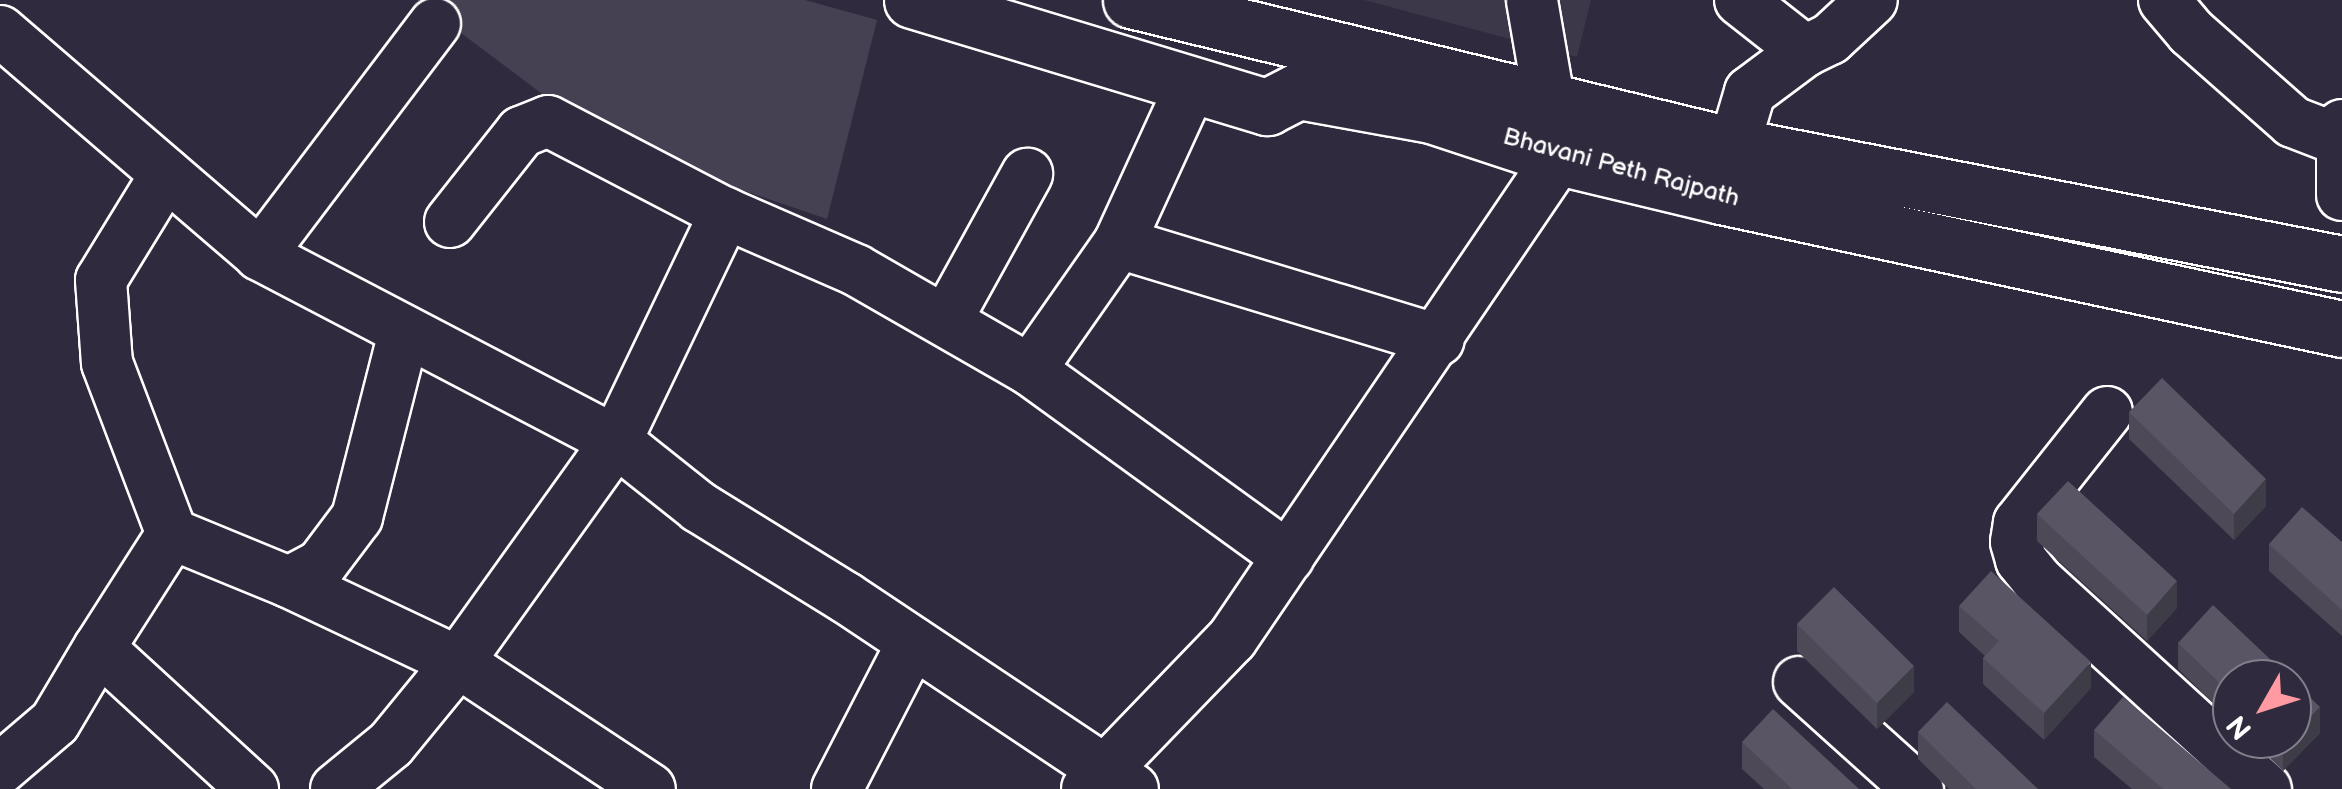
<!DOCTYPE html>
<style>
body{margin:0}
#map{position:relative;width:2342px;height:789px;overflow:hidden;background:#2f2a3d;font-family:"Balsamiq Sans",sans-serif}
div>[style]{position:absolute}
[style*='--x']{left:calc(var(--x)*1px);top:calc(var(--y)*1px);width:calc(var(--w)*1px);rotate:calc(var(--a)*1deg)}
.built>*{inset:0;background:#3c3749}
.green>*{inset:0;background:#464152}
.roads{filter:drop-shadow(2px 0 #fff) drop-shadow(-2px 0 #fff) drop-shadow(0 2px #fff) drop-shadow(0 -2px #fff)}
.minor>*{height:50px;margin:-25px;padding:0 25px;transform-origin:25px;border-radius:25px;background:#2f2a3d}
.major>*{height:55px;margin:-27.5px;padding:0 27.5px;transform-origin:27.5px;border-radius:27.5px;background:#2f2a3d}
.wall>*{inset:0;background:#4d4956}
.shaded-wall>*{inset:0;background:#3e3c46}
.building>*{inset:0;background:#595564}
span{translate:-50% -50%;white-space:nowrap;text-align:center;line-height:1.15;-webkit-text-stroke:10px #2f2a3d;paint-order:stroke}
.street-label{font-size:25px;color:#fff}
.north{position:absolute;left:2212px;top:659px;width:100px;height:100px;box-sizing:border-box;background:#2f2a3d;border:2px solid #827f8b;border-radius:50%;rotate:231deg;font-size:28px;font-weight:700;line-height:40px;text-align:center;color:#fff}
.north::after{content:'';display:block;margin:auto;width:35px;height:45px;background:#ff9aa2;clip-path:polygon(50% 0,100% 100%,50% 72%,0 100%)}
</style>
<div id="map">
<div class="built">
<i style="clip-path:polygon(1364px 0,1591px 0,1577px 57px)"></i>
</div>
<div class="green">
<i style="clip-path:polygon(417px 0,805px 0,877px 20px,827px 219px,610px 145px)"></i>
</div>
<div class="roads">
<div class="minor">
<i style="--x:1740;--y:0;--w:83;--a:38.1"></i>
<i style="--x:2164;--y:0;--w:42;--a:49.8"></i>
<i style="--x:2191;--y:32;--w:136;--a:41.4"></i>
<i style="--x:2293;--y:122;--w:50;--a:21"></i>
<i style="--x:0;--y:31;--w:343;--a:40.7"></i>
<i style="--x:260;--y:255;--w:402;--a:27.6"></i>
<i style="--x:616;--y:441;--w:106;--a:38.5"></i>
<i style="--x:699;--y:507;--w:172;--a:31.7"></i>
<i style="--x:845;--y:597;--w:346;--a:33.7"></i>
<i style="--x:1191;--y:86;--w:173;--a:114.6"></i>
<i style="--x:1119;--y:243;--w:155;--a:125"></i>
<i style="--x:1030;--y:370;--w:319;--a:35.9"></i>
<i style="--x:2342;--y:125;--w:70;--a:90"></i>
<i style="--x:1734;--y:146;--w:56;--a:-73.5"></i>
<i style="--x:1750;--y:92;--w:69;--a:-36.7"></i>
<i style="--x:1805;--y:51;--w:28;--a:-26"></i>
<i style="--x:1830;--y:39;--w:57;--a:-42.9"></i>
<i style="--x:166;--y:174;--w:124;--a:121.5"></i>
<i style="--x:101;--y:280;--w:83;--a:85.9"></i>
<i style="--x:107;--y:363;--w:183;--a:69.2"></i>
<i style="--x:172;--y:534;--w:126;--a:22.3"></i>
<i style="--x:289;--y:582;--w:187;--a:25.3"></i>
<i style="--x:458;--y:662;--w:230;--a:33.5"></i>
<i style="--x:450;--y:222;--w:115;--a:-51.7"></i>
<i style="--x:521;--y:132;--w:29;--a:-22"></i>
<i style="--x:548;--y:121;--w:199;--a:27.5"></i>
<i style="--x:725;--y:213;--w:143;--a:23.5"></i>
<i style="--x:856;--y:270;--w:201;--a:29.9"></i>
<i style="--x:1119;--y:243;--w:334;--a:16.9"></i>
<i style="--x:260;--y:255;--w:290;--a:-52.9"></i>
<i style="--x:947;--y:319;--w:166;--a:-61.1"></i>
<i style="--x:2107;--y:412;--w:142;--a:128.4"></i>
<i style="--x:2019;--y:523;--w:19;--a:99"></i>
<i style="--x:2016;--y:542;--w:19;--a:74"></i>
<i style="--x:2021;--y:560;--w:26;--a:51"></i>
<i style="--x:2037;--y:580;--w:310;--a:42.4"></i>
<i style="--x:172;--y:534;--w:135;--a:122.6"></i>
<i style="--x:99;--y:648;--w:209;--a:42.5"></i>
<i style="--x:289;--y:582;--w:36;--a:-28"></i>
<i style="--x:321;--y:565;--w:60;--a:-53.1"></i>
<i style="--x:357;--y:517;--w:191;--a:-75.7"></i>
<i style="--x:1799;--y:682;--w:160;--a:42"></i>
<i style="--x:0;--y:769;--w:72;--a:-40.5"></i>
<i style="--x:55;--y:722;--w:86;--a:-59.3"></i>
<i style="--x:336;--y:789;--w:71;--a:-39.3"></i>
<i style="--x:391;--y:744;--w:106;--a:-50.7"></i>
<i style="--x:458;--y:662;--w:272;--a:-54.4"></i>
<i style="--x:616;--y:441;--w:253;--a:-64.4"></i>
<i style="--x:837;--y:789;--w:165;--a:-62.7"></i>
<i style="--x:1087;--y:789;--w:209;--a:-46"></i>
<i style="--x:1232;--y:639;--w:582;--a:-55.85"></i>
<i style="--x:1559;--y:157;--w:159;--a:-99.8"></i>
</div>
<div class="major">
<i style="--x:912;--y:0;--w:371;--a:16.8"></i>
<i style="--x:1267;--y:107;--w:35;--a:-27"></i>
<i style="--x:1298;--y:91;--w:135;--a:10.2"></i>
<i style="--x:1431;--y:115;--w:135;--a:18.2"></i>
<i style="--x:1559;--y:157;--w:167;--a:13.5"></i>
<i style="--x:1721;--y:196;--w:635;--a:12.09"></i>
<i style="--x:1131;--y:0;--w:620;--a:13.61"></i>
<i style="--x:1734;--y:146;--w:619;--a:10.98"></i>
</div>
</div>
<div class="wall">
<i style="clip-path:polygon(2129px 412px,2266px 506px,2234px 540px,2129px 439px)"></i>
<i style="clip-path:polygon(2037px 514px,2177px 608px,2147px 641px,2037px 541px)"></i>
<i style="clip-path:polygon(2342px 542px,2342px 636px,2269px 571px,2269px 544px)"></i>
<i style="clip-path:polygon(1959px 606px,2091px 688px,2044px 740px,1983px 684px,1983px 658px,1985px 656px,1959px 632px)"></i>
<i style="clip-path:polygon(1797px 624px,1914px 692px,1877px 729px,1797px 651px)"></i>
<i style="clip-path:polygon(2178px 643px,2232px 679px,2232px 721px,2178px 669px)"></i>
<i style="clip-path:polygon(2094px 730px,2231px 789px,2132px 789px,2094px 757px)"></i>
<i style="clip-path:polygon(1918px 732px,2038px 789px,1949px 789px,1918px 759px)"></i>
<i style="clip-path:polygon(2320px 733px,2283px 771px,2250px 739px,2292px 739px)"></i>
<i style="clip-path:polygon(1742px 742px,1859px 789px,1764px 789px,1742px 769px)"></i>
</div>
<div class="shaded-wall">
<i style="clip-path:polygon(2266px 479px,2266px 506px,2234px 540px,2234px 514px)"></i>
<i style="clip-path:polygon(2177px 581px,2177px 608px,2147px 641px,2147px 615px)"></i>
<i style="clip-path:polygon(2091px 662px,2091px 688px,2044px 740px,2044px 713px)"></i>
<i style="clip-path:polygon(1914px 666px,1914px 692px,1877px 729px,1877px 703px)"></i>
<i style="clip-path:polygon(2320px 707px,2320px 733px,2283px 771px,2283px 744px,2289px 739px,2292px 739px,2292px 736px)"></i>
</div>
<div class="building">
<i style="clip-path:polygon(2162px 378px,2266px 479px,2234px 514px,2129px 412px)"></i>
<i style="clip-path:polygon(2068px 481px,2177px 581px,2147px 615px,2037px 514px)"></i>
<i style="clip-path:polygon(2302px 507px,2342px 542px,2342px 610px,2269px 544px)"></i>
<i style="clip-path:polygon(1991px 571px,2091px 662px,2044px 713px,1983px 658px,1999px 641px,1959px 606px)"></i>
<i style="clip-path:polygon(1834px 587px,1914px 666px,1877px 703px,1797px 624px)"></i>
<i style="clip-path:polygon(2213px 605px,2291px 679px,2232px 679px,2232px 695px,2178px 643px)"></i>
<i style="clip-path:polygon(2292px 680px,2320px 707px,2292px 736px)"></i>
<i style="clip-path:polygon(2123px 697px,2231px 789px,2163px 789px,2094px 730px)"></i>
<i style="clip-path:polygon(1947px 702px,2038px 789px,1976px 789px,1918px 732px)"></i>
<i style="clip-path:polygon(1773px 709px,1859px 789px,1792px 789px,1742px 742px)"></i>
</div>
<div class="street-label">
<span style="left:1621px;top:168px;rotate:15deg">Bhavani Peth Rajpath</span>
</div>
<div class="north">N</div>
</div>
